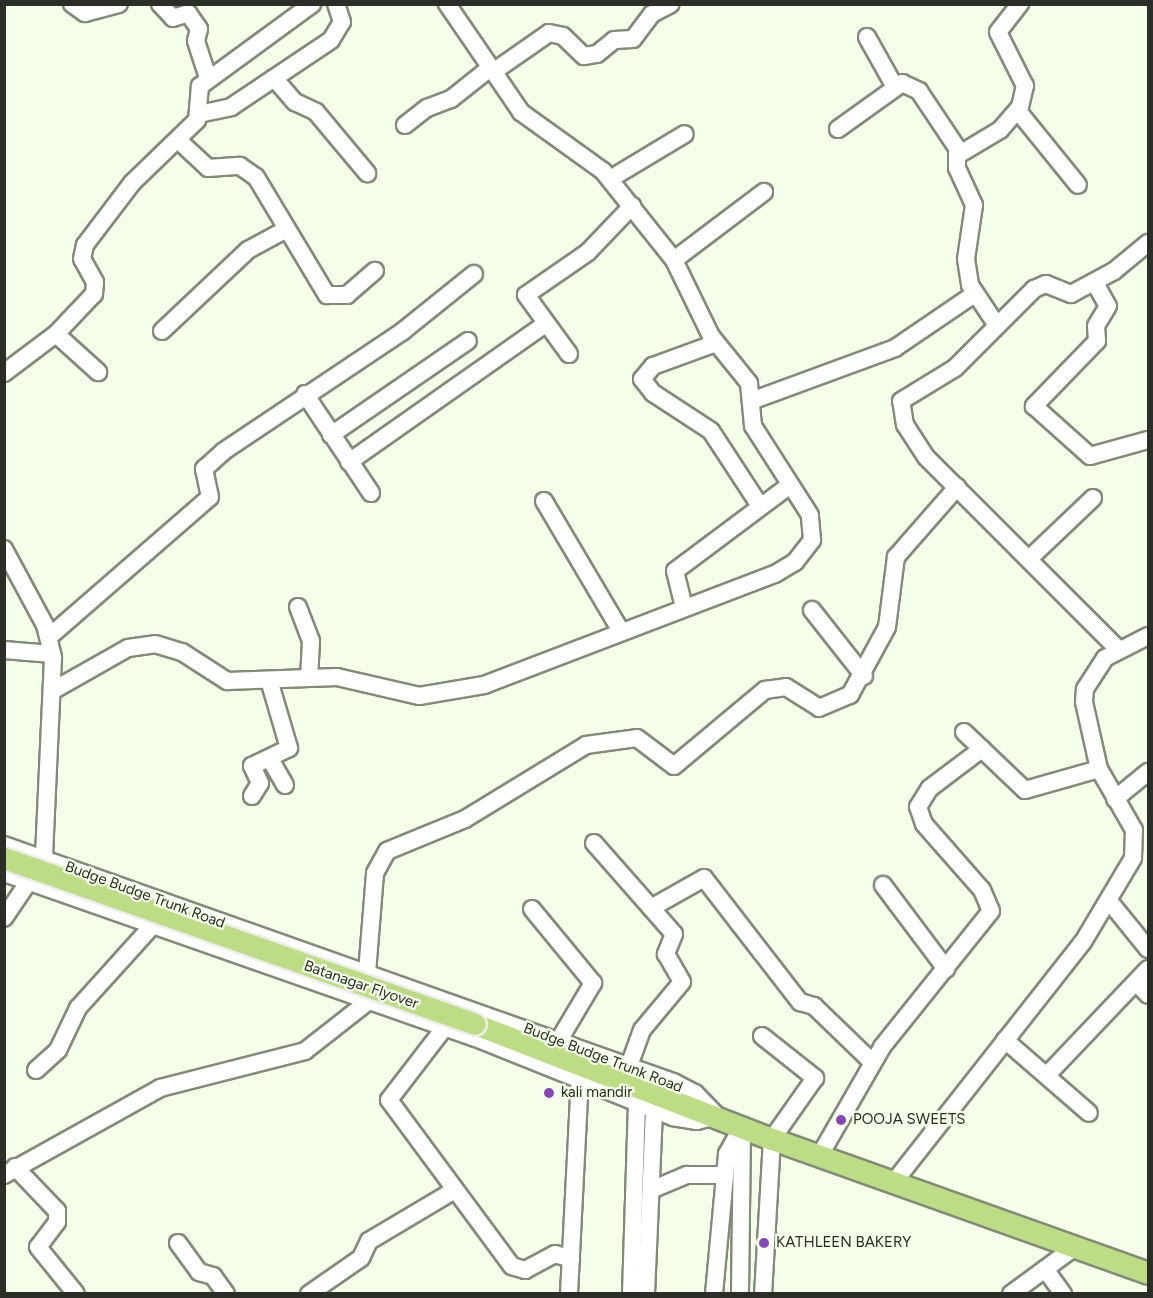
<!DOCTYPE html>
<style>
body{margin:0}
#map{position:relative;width:1153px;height:1298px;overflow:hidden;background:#f4fee9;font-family:Figtree,sans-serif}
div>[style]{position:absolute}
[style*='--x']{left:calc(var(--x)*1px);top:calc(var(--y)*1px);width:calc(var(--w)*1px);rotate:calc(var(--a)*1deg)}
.roads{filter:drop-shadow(2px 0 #828b78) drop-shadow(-2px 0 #828b78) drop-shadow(0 2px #828b78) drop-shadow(0 -2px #828b78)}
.minor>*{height:16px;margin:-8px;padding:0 8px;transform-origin:8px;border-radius:8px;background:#fff}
.major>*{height:21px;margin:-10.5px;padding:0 10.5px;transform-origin:10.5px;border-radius:10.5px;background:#bddd85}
.bridges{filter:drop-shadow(2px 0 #eee) drop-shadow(-2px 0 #eee) drop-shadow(0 2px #eee) drop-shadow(0 -2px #eee)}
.major-bridge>*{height:21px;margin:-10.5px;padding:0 10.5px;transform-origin:10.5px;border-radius:10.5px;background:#bddd85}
.dots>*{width:16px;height:16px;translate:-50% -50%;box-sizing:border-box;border:3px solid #f4fee9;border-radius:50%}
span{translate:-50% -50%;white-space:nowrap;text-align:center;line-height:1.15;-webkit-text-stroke:4.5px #f4fee9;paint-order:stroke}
.street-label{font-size:15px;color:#2a2e26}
.poi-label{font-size:15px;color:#2a2e26}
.left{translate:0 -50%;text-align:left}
.frame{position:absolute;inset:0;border:6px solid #2a2e26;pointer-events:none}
</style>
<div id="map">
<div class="roads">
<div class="minor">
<i style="--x:72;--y:4;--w:16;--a:35"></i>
<i style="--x:85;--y:13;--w:35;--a:-15"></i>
<i style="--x:160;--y:4;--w:19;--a:47"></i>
<i style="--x:173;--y:18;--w:16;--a:-18"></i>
<i style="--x:188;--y:13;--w:19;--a:55"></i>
<i style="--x:199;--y:29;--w:12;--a:104"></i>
<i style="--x:196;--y:41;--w:39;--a:72"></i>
<i style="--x:867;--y:37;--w:57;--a:60.8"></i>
<i style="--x:493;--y:72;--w:68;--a:-34.9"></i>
<i style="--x:549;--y:33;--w:14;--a:12"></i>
<i style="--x:563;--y:36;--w:29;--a:44"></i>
<i style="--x:584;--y:56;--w:13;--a:-9"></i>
<i style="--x:597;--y:54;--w:22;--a:-39"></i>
<i style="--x:614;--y:40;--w:19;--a:-3"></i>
<i style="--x:633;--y:39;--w:31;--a:-53"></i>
<i style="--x:652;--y:14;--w:21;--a:-28"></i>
<i style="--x:274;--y:78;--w:32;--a:49"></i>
<i style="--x:295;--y:102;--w:23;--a:25"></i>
<i style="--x:316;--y:112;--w:80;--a:50.1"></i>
<i style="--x:1018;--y:111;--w:95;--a:51"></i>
<i style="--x:199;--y:114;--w:33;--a:-12"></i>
<i style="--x:231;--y:107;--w:120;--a:-33.8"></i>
<i style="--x:331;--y:40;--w:21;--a:-59"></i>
<i style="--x:342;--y:22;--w:19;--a:-108"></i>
<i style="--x:405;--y:125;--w:28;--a:-38"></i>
<i style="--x:427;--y:108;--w:26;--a:-21"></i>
<i style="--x:451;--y:99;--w:50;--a:-38.5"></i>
<i style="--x:838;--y:129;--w:79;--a:-35.7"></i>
<i style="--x:902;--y:83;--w:19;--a:25"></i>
<i style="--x:919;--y:91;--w:69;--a:56.3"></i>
<i style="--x:957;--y:148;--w:20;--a:90"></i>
<i style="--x:957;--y:168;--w:41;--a:65.3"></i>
<i style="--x:974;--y:205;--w:55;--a:98.4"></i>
<i style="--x:966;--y:259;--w:26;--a:81"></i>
<i style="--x:970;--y:285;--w:47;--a:56.3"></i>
<i style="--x:178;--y:140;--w:41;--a:43"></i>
<i style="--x:208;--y:168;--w:32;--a:-4"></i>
<i style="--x:240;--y:166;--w:19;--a:35"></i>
<i style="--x:256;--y:177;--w:138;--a:59"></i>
<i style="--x:327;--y:295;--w:20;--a:0"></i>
<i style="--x:347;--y:295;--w:37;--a:-41"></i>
<i style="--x:958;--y:155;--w:49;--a:-30.8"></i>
<i style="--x:1000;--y:130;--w:30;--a:-49"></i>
<i style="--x:1020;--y:107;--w:22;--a:-77"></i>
<i style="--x:1025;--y:86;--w:60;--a:-116.6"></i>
<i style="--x:998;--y:32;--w:36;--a:-52"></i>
<i style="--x:610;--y:179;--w:87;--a:-31"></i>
<i style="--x:674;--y:260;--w:113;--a:-37.1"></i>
<i style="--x:1095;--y:283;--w:26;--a:61"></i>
<i style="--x:1108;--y:306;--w:23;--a:121"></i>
<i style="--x:1096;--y:326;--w:15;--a:86"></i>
<i style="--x:1097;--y:341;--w:91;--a:134.1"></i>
<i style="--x:1034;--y:406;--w:75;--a:41.8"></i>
<i style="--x:1090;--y:456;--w:60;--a:-15.4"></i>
<i style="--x:162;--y:331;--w:118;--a:-43.3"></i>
<i style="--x:248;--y:250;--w:42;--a:-28.4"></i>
<i style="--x:56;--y:334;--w:57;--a:42.1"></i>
<i style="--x:716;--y:343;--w:67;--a:159.9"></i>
<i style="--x:653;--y:366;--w:17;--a:130"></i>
<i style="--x:642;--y:379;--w:18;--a:52"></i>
<i style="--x:653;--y:393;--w:69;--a:33.2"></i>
<i style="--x:711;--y:431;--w:90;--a:56.8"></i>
<i style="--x:569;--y:354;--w:73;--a:-126.1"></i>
<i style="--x:526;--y:295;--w:75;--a:-34.7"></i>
<i style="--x:588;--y:252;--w:64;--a:-46.3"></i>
<i style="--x:4;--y:373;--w:65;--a:-36.9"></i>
<i style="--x:56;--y:334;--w:55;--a:-46.5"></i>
<i style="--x:94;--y:294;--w:12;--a:-85"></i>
<i style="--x:95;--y:282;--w:26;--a:-119"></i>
<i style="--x:82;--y:259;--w:14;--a:-78"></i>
<i style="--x:85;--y:245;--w:78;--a:-52.8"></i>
<i style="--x:132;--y:183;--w:91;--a:-44.1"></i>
<i style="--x:197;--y:120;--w:34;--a:-85"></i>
<i style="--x:200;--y:86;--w:139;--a:-36.2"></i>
<i style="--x:305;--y:394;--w:119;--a:56.3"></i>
<i style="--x:751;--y:401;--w:153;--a:-20.2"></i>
<i style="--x:895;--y:348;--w:94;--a:-34.2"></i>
<i style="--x:331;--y:435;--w:166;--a:-34.5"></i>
<i style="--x:349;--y:462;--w:240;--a:-35.1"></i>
<i style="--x:544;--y:501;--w:151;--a:59.4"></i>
<i style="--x:4;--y:549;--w:86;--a:61.7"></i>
<i style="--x:45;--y:625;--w:34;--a:76"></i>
<i style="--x:53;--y:658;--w:201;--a:92.6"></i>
<i style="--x:44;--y:859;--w:71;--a:124.1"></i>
<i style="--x:1030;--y:558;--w:87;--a:-43.6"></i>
<i style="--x:298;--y:607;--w:36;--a:69"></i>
<i style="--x:311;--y:641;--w:37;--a:93"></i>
<i style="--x:684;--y:607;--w:37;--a:-104"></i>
<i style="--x:675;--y:571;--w:144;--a:-36.8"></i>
<i style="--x:812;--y:610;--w:84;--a:51.8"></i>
<i style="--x:49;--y:637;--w:213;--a:-41"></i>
<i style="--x:210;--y:497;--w:29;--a:-102"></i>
<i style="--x:204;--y:469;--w:27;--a:-42"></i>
<i style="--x:224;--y:451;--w:216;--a:-33.8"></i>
<i style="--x:403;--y:331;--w:91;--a:-38.8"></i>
<i style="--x:1117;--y:648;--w:270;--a:-135"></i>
<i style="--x:926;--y:457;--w:38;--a:-123"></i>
<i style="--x:905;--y:425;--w:24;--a:-99"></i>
<i style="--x:901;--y:401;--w:63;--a:-31.4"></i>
<i style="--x:955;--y:368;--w:112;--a:-45"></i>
<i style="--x:1034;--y:289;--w:13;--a:-23"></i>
<i style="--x:1046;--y:284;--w:27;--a:22"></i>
<i style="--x:1071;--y:294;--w:49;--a:-28.1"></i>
<i style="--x:1114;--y:271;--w:44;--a:-39.5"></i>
<i style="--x:4;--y:650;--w:48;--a:4.8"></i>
<i style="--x:52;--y:691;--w:87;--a:-29.5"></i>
<i style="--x:128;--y:648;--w:27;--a:-8"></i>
<i style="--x:155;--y:644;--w:28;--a:17"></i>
<i style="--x:182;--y:652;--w:54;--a:32.8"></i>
<i style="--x:227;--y:681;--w:110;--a:-2.1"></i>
<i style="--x:337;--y:677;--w:84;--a:13"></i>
<i style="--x:419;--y:696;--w:66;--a:-9.6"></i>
<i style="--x:484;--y:685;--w:311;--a:-20.9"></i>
<i style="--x:775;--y:574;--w:23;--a:-31"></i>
<i style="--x:795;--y:562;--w:28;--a:-52"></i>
<i style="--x:812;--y:540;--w:25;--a:-95"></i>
<i style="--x:810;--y:515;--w:106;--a:-122.6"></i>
<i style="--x:753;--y:426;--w:43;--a:-95.3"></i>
<i style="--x:749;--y:383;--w:60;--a:-129"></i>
<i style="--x:711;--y:336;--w:85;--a:-116"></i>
<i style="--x:674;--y:260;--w:114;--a:-128.6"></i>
<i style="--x:603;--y:171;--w:101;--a:-144.3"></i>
<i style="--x:521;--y:112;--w:131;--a:-124.4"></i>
<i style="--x:964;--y:732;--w:84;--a:43.6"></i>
<i style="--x:1025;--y:790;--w:77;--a:-15.8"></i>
<i style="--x:270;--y:759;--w:30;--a:60"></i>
<i style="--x:252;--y:796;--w:15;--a:-58"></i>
<i style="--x:260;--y:783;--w:19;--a:-115"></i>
<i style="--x:252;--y:766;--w:41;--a:-25.9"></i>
<i style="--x:289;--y:748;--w:71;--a:-106.4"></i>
<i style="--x:1115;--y:799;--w:43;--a:-39.3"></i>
<i style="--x:594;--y:843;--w:121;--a:48.7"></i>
<i style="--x:674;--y:934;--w:22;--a:112"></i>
<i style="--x:666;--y:954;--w:32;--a:60"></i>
<i style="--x:682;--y:982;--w:62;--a:129.8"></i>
<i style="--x:642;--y:1030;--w:37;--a:110"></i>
<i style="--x:4;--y:845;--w:710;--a:19.51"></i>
<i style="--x:673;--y:1082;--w:25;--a:27"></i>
<i style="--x:695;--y:1093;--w:32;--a:46"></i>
<i style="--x:717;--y:1116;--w:21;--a:166"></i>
<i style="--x:697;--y:1121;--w:24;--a:-171"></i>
<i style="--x:673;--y:1117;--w:213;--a:-158.2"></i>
<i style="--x:475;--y:1038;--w:499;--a:-160.7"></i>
<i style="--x:883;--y:885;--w:105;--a:53.1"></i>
<i style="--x:1109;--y:901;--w:62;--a:50.9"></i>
<i style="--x:651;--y:908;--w:61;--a:-29.5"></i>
<i style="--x:704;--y:878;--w:157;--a:52.3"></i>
<i style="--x:800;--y:1002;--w:15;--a:16"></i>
<i style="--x:814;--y:1006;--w:81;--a:44"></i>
<i style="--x:532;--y:909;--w:96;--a:50.5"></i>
<i style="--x:593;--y:983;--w:66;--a:120.8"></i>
<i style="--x:367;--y:973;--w:100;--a:-85.4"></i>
<i style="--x:375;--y:873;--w:25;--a:-61"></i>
<i style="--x:387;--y:851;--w:84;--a:-22.3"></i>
<i style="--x:465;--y:819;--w:142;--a:-31.4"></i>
<i style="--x:586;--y:745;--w:51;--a:-7.8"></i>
<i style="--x:637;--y:738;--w:46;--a:37.1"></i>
<i style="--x:674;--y:766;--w:119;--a:-39.9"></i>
<i style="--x:765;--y:690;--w:21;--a:-8"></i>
<i style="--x:786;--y:687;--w:39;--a:32"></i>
<i style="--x:819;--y:708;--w:34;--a:-23"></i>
<i style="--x:850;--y:695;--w:77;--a:-61.4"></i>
<i style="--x:887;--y:627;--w:71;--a:-82.7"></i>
<i style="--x:896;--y:557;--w:93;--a:-48.9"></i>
<i style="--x:1137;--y:983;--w:16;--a:47"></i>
<i style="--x:445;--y:1027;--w:92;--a:127.5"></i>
<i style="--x:389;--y:1100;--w:207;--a:53.5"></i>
<i style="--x:512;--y:1266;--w:14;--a:17"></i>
<i style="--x:525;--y:1270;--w:34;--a:-28"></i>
<i style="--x:555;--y:1254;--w:17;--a:17"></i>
<i style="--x:762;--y:1036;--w:68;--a:38.4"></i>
<i style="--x:815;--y:1078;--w:75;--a:125.2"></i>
<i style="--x:772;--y:1139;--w:155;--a:93.3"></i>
<i style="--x:1005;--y:1040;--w:111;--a:41"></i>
<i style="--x:36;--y:1070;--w:30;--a:-42"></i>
<i style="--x:58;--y:1050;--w:47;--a:-64.5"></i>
<i style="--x:78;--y:1008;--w:112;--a:-47.9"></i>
<i style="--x:1048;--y:1074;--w:145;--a:-46.4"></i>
<i style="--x:820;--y:1155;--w:125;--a:-60.1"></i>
<i style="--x:882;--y:1047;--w:174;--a:-51.3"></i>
<i style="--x:991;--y:911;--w:23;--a:-113"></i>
<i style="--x:982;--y:890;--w:88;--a:-131.3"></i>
<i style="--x:924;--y:824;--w:18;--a:-109"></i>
<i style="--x:918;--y:807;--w:22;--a:-58"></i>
<i style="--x:930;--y:788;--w:65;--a:-36.9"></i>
<i style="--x:15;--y:1167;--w:61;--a:46.3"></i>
<i style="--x:57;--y:1211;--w:11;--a:90"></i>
<i style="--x:57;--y:1222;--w:31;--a:127"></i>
<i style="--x:38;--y:1247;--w:60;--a:51"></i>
<i style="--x:4;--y:1175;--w:179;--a:-29.1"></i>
<i style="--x:160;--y:1088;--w:150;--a:-14.3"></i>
<i style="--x:305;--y:1051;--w:83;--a:-38.1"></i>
<i style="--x:894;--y:1182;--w:305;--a:-51.8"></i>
<i style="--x:1083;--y:942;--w:98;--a:-59.2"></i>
<i style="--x:1133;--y:858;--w:28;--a:-88"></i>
<i style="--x:1134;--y:830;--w:70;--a:-119.8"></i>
<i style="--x:1099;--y:769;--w:69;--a:-102.6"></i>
<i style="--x:1084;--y:702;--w:13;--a:-86"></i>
<i style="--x:1085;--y:689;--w:37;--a:-57"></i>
<i style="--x:1105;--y:658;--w:48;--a:-27.1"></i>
<i style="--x:651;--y:1190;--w:39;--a:-23"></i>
<i style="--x:687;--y:1175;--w:37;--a:0"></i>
<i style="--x:178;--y:1243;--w:36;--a:54"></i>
<i style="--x:199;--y:1272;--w:15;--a:16"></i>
<i style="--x:213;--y:1276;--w:22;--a:54"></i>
<i style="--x:1045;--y:1269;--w:31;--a:54"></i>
<i style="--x:309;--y:1294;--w:63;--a:-34.7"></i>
<i style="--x:361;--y:1258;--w:19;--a:-65"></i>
<i style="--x:369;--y:1241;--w:100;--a:-30.7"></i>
<i style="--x:569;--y:1294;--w:216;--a:-87.1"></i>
<i style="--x:631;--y:1294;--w:193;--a:-88.2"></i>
<i style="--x:646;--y:1294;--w:185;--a:-87.5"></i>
<i style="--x:714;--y:1294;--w:141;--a:-84.7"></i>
<i style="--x:727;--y:1154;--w:31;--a:-61"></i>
<i style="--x:740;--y:1294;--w:163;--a:-89.3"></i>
<i style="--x:1011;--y:1294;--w:79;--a:-36.3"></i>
</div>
<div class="major">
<i style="--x:475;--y:1024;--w:318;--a:21.2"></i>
<i style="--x:772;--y:1139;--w:399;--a:19.6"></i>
</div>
</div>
<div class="bridges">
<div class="major-bridge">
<i style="--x:4;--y:858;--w:499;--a:19.4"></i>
</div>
</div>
<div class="dots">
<i style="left:549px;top:1093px;background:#8846ba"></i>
<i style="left:841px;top:1120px;background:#8846ba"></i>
<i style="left:764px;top:1243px;background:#8846ba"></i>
</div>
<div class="street-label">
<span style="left:145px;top:895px;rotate:20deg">Budge Budge Trunk Road</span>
<span style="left:361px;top:985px;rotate:19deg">Batanagar Flyover</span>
<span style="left:603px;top:1058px;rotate:21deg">Budge Budge Trunk Road</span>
</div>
<div class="poi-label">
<span class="left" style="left:561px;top:1093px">kali mandir</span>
<span class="left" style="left:853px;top:1120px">POOJA SWEETS</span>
<span class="left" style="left:776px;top:1243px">KATHLEEN BAKERY</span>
</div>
<div class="frame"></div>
</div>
